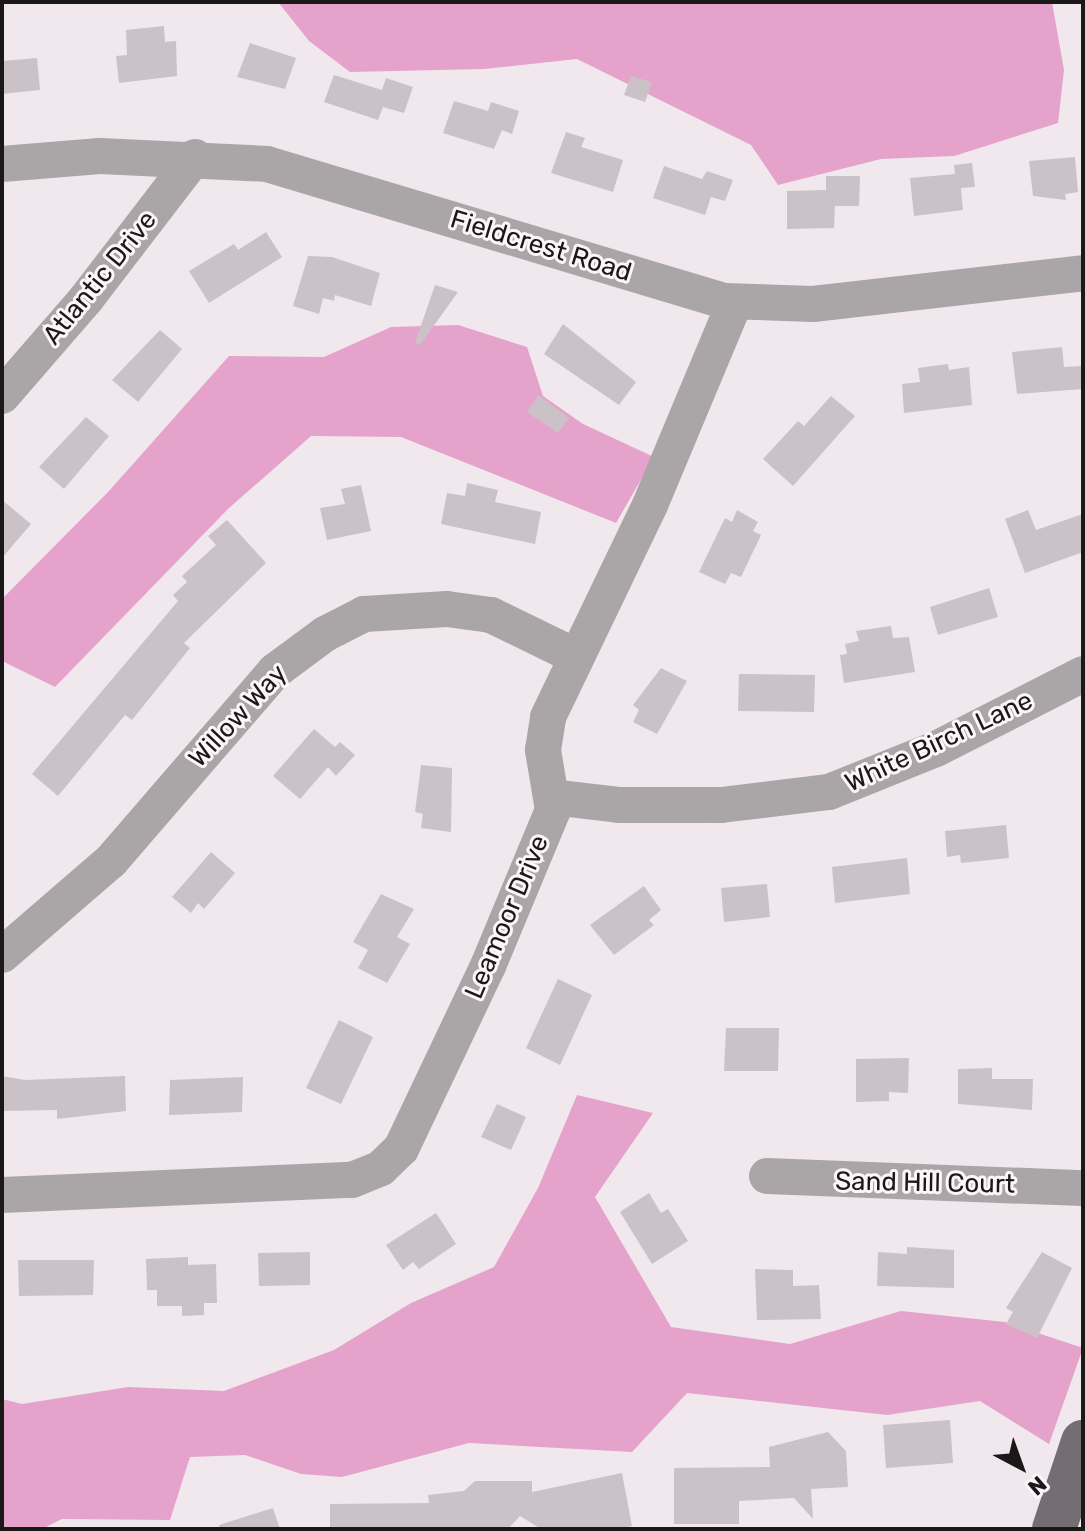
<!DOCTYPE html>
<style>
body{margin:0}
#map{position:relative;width:1085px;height:1531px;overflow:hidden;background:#f1e8ed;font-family:Rubik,sans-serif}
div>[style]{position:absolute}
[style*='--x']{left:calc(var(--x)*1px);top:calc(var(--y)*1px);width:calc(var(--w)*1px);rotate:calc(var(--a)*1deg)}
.forest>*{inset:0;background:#e5a3cc}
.building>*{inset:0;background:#cac2c7}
.minor>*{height:36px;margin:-18px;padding:0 18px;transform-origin:18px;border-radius:18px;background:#aaa6a8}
.major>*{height:44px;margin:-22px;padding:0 22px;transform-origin:22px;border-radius:22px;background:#746d71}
span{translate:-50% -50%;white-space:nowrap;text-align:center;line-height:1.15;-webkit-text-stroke:6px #fef5fa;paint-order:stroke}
.street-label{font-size:26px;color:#1b1819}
.frame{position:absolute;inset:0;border:4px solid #1b1819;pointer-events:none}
.north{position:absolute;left:981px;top:1427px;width:80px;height:80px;-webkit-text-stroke:6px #fef5fa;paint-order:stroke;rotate:139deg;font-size:22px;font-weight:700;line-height:32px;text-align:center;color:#1b1819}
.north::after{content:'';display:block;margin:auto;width:28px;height:36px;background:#1b1819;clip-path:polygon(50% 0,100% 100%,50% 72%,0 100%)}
</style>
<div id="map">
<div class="forest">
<i style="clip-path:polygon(278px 2px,1052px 2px,1064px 70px,1058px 123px,954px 156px,881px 159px,778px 185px,751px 145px,577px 59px,484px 69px,350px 72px,309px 41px)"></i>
<i style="clip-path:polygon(458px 325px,527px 347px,543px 396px,583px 424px,654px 457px,616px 523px,401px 437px,311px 436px,228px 509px,55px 687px,2px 661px,2px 599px,109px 491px,229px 356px,324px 357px,391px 327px)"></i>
<i style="clip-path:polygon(577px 1095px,653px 1113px,595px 1197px,671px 1327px,790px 1344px,901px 1311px,1005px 1322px,1083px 1348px,1049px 1444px,980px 1401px,887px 1415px,687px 1393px,632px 1452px,469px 1443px,342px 1477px,301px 1474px,245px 1455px,190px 1457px,170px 1520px,62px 1519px,42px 1529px,2px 1529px,2px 1399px,22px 1404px,128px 1387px,224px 1391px,334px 1350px,411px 1303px,494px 1267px,538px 1188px)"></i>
</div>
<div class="building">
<i style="clip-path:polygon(164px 26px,165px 42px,176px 41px,177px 76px,119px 83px,116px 56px,127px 55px,126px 30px)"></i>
<i style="clip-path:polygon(250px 43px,296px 58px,285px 89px,237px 77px)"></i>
<i style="clip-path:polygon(37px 58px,40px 90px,2px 94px,2px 61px)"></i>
<i style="clip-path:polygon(334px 75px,382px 90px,386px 78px,413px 87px,404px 113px,383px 107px,378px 120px,324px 102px)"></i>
<i style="clip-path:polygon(631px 76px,652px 82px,645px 102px,624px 95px)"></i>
<i style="clip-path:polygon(454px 101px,488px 111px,491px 102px,519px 111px,512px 134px,502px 130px,494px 149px,443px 133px)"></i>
<i style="clip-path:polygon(566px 132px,585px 138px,581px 147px,623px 160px,613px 192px,551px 173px)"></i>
<i style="clip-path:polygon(1075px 157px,1078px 192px,1065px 194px,1066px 200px,1033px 196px,1029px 161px)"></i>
<i style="clip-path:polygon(972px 163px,975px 187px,961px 188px,963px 210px,914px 216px,910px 178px,955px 174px,954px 165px)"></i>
<i style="clip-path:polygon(664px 166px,702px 179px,707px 171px,733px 180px,725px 201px,711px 197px,705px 215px,653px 198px)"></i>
<i style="clip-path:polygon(826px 176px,860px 176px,859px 206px,835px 206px,834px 228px,787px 229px,787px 191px,826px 190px)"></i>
<i style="clip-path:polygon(266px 232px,282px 257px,209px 303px,189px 271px,234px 244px,238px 250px)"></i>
<i style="clip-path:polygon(308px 256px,332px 257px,380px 273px,371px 306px,335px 295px,334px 301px,323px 298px,319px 314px,293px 306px)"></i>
<i style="clip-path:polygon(435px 285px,458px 292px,420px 345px,415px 343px)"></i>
<i style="clip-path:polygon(563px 324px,636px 382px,619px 405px,544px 354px)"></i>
<i style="clip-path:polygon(160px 330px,182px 349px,138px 402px,112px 380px)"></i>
<i style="clip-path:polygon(1062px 347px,1064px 367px,1083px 366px,1083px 389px,1017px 394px,1012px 352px)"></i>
<i style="clip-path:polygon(948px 364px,949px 370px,969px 367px,972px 405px,904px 413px,902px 384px,920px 382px,918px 368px)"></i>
<i style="clip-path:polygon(538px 395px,569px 418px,558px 433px,527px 412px)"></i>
<i style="clip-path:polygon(831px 396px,855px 416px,793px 486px,763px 459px,798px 421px,804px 426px)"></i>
<i style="clip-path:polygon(86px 417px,109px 436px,64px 489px,39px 467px)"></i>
<i style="clip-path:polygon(467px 483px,498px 490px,495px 502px,541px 512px,535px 544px,441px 524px,447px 493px,465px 496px)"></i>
<i style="clip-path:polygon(361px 485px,371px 531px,327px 540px,320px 508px,345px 504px,341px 489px)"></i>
<i style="clip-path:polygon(2px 500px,31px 524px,2px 558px)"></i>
<i style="clip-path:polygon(737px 510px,758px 522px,753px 531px,761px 535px,741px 577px,731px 573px,725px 584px,699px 572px,725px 518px,732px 522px)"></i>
<i style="clip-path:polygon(1028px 510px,1036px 530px,1083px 514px,1083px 552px,1025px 573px,1005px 519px)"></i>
<i style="clip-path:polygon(227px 520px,266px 563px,184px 643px,190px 648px,132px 720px,125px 715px,58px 796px,32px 774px,178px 601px,173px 595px,187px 582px,182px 576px,216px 545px,208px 536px)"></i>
<i style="clip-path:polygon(989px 588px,998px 617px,938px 635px,930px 607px)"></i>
<i style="clip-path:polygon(891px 626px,893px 638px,909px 637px,915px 672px,844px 683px,840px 655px,847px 654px,845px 644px,859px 641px,856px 631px)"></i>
<i style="clip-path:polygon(661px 668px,687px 681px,657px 734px,633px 722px,639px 710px,633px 705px)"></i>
<i style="clip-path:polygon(739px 674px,815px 675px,814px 712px,738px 711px)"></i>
<i style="clip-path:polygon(314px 729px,335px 747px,340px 742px,355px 755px,336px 776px,328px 767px,300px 799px,273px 776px)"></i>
<i style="clip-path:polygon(421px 765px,452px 768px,451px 832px,421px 828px,423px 814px,415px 812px)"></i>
<i style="clip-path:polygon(1006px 825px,1009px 858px,961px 863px,960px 855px,947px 857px,945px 831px)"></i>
<i style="clip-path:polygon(211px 852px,235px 873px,204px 909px,198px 903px,191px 913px,172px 897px)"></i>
<i style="clip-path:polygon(907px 858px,910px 894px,835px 903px,832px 867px)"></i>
<i style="clip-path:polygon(767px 884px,770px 917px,724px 922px,721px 888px)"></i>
<i style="clip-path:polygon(644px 886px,661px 910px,649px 920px,654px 925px,614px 955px,590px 925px)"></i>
<i style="clip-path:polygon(381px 894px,414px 909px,397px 937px,410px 944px,387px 983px,358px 968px,368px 950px,353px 942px)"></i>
<i style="clip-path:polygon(558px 979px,592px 995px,560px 1065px,526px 1048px)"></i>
<i style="clip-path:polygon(339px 1020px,373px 1037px,341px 1104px,306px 1088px)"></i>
<i style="clip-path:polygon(726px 1028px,779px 1028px,778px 1071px,724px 1071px)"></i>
<i style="clip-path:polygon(909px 1058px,908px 1093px,889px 1092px,889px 1101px,856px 1102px,856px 1059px)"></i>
<i style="clip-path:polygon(992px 1068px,992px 1079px,1033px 1079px,1032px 1110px,958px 1104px,958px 1069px)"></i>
<i style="clip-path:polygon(2px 1076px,25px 1080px,125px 1076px,126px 1111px,57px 1119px,57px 1110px,2px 1111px)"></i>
<i style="clip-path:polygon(243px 1077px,242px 1112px,169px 1115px,170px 1080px)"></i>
<i style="clip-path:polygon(497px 1104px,526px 1117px,511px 1150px,481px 1137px)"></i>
<i style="clip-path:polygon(649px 1193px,661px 1213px,668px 1209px,688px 1241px,652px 1264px,620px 1212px)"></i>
<i style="clip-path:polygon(436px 1213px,456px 1244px,419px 1269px,413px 1262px,403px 1270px,386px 1245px)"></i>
<i style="clip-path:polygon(907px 1247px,954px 1250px,954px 1288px,877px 1286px,878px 1252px,907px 1254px)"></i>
<i style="clip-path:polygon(310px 1252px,310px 1285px,259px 1286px,258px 1253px)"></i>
<i style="clip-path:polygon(1042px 1252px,1072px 1268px,1037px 1338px,1006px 1324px,1013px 1312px,1006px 1308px)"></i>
<i style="clip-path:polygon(188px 1257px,188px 1265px,216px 1264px,217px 1303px,204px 1303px,204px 1315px,182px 1316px,182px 1306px,157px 1306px,157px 1290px,147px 1290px,146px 1259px)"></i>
<i style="clip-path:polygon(18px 1260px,94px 1260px,93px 1295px,19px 1296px)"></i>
<i style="clip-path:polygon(755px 1269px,793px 1270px,793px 1286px,819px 1285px,821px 1319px,757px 1320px)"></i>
<i style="clip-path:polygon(950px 1420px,953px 1463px,886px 1468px,883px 1425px)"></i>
<i style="clip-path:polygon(828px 1432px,846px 1451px,848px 1487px,811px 1489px,813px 1519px,794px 1498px,739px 1501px,739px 1524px,674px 1524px,674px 1468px,770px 1467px,769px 1447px)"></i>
<i style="clip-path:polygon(622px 1473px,632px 1526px,618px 1529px,541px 1529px,520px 1516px,508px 1529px,330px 1529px,330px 1504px,429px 1503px,428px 1495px,464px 1491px,475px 1481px,532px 1481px,532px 1492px)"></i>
<i style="clip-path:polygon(273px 1508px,280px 1529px,220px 1529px,219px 1525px)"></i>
</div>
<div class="minor">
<i style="--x:2;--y:164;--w:98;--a:-4.7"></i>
<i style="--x:100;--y:156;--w:167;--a:2.7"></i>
<i style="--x:267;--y:164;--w:478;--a:16.7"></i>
<i style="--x:725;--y:301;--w:88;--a:2"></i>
<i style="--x:813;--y:304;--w:272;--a:-6.5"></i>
<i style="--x:2;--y:396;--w:128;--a:-49.1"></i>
<i style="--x:86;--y:299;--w:179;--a:-52.5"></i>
<i style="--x:552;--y:797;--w:67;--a:6.8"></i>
<i style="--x:619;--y:805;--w:102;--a:0"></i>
<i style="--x:721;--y:805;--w:109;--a:-6.9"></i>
<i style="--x:829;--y:792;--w:115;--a:-21.9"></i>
<i style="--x:936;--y:749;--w:165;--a:-27"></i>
<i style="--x:2;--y:955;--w:144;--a:-40.8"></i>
<i style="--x:111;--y:861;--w:251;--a:-49.2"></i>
<i style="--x:275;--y:671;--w:62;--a:-36.5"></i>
<i style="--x:325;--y:634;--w:44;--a:-27.1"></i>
<i style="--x:364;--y:614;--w:83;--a:-3.4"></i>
<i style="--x:447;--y:609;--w:44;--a:7.8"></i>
<i style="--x:491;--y:615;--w:93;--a:26"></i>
<i style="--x:767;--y:1176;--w:316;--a:2.2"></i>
<i style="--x:2;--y:1195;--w:350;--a:-2.5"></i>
<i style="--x:352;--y:1180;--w:31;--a:-22"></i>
<i style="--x:381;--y:1168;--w:28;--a:-44"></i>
<i style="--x:401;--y:1149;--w:203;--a:-64.6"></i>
<i style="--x:488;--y:966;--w:169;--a:-67.4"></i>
<i style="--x:553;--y:810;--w:61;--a:-99.5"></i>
<i style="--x:543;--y:750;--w:33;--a:-81"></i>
<i style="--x:548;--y:717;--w:235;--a:-64.3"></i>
<i style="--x:650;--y:505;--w:220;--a:-67.3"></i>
</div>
<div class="major">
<i style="--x:1054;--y:1529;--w:92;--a:-71.6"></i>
</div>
<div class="street-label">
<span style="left:541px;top:246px;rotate:17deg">Fieldcrest Road</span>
<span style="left:100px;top:278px;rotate:-51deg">Atlantic Drive</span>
<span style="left:238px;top:716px;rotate:-47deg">Willow Way</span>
<span style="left:939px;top:742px;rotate:-25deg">White Birch Lane</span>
<span style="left:507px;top:917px;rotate:-67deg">Leamoor Drive</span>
<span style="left:925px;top:1183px;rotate:1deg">Sand Hill Court</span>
</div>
<div class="frame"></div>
<div class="north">N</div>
</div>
